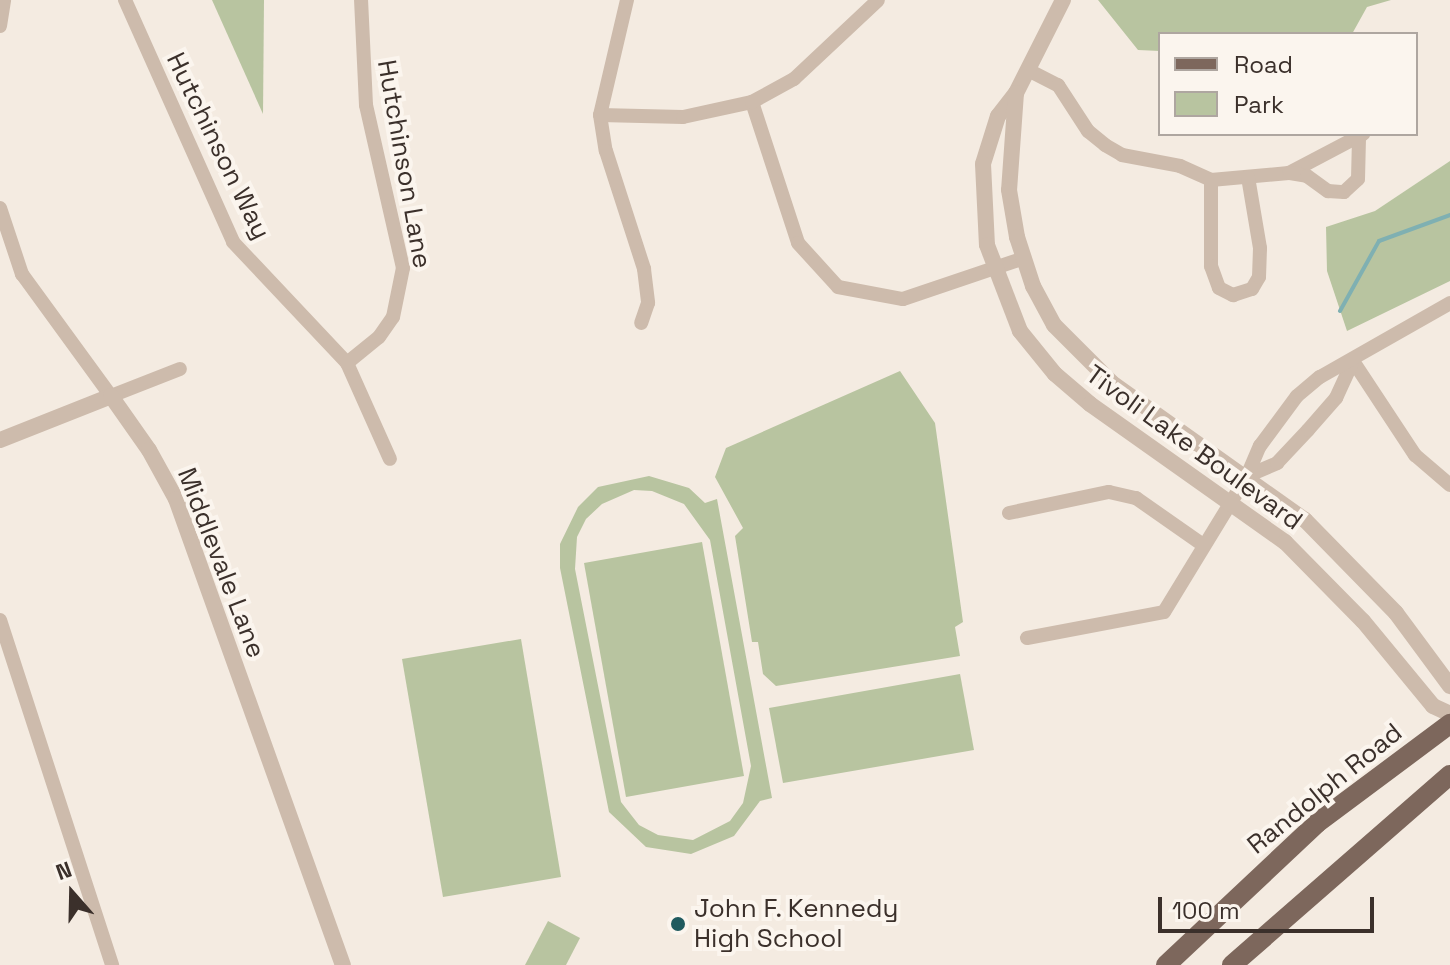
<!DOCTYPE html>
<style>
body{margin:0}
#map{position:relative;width:1450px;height:965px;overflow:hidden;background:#f4ebe1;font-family:"Space Grotesk",sans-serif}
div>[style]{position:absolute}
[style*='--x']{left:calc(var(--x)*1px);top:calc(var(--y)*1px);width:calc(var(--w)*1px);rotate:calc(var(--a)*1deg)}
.green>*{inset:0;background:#b8c4a0}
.stream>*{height:4px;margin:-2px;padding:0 2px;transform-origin:2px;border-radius:2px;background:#7fb0b2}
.minor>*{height:14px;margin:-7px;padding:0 7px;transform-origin:7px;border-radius:7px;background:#cdbbac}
.tertiary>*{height:16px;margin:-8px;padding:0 8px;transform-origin:8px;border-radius:8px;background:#cdbbac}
.primary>*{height:20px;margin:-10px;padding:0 10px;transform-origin:10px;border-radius:10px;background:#7d675c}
.dots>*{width:22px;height:22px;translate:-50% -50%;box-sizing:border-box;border:4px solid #fbf5ee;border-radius:50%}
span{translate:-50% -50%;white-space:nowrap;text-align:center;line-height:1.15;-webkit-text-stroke:8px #fbf5ee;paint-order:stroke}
.street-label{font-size:26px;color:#3b302b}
.poi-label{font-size:26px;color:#3b302b}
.left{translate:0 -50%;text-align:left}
.legend{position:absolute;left:1158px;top:32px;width:260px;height:104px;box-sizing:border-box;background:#fbf5ee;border:2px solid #aea6a0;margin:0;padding:10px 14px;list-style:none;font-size:24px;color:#3b302b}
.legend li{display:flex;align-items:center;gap:16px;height:40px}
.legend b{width:40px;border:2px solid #aea6a0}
.north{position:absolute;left:32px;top:853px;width:80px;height:80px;-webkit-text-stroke:6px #fbf5ee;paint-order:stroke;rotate:340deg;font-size:22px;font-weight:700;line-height:32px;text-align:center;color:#3b302b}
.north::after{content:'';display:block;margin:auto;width:28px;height:36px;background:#3b302b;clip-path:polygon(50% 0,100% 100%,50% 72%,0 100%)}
.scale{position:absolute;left:1158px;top:897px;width:216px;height:36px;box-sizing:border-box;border:4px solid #3b302b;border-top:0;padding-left:10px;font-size:24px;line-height:28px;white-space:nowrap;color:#3b302b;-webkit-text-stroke:6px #fbf5ee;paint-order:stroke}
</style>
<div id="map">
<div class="green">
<i style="clip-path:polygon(212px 0,264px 0,263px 114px)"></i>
<i style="clip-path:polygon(1098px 0,1391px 0,1367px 7px,1352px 34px,1160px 34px,1160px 51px,1138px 50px)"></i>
<i style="clip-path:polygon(1450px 161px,1450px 281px,1347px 331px,1327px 271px,1326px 227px,1375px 211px)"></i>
<i style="clip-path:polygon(900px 371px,935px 423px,963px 622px,955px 627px,960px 656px,776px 686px,763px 674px,758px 642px,752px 642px,735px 536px,743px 528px,715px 477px,726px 448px)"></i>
<i style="clip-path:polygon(evenodd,649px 476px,689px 488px,705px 503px,717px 499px,772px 798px,760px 801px,734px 836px,691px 854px,646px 847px,609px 812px,560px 568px,560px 544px,578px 507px,598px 487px,649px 476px,634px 490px,652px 491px,684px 504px,710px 540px,751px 766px,743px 803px,730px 821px,693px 840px,658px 835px,639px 825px,621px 802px,575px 569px,577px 537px,586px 519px,602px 504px,634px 490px)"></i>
<i style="clip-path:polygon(702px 542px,744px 776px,626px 797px,584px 563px)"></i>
<i style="clip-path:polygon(521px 639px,561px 877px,443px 897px,402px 659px)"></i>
<i style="clip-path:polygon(960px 674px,974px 750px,783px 783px,769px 708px)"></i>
<i style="clip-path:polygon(548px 921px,580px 938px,566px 965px,525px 965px)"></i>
</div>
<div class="stream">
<i style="--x:1340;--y:311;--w:80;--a:-60.9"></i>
<i style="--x:1379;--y:241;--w:76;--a:-20.1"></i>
</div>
<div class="minor">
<i style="--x:125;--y:0;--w:265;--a:65.9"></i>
<i style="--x:233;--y:242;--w:166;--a:46.7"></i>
<i style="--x:347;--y:363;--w:105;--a:65.9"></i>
<i style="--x:627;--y:0;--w:118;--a:103.2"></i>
<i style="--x:600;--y:115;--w:36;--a:81"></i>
<i style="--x:606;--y:151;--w:124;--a:72.1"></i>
<i style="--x:644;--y:269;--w:34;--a:83"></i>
<i style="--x:648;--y:303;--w:21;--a:109"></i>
<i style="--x:0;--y:26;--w:26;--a:-81"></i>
<i style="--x:1028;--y:70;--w:34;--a:27"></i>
<i style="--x:1058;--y:85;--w:55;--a:56.9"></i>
<i style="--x:1088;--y:131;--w:22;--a:39"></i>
<i style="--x:1105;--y:145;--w:20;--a:30"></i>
<i style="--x:1122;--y:155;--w:59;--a:10.7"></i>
<i style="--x:1180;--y:166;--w:34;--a:24"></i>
<i style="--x:1211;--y:180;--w:78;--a:-5.1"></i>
<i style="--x:1289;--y:173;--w:84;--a:-27.8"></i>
<i style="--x:752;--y:102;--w:148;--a:71.9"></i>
<i style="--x:798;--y:243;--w:59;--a:47.7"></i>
<i style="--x:838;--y:287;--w:66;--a:10.5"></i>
<i style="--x:903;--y:299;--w:128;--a:-18.7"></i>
<i style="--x:600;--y:115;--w:83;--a:1.4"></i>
<i style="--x:683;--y:117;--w:71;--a:-12.3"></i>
<i style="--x:752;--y:102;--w:48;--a:-28.7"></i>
<i style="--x:794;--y:79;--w:115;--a:-43.2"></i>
<i style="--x:1290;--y:173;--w:17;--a:10"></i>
<i style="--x:1307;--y:176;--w:26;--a:36"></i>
<i style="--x:1328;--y:191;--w:16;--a:4"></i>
<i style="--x:1344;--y:192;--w:19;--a:-43"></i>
<i style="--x:1358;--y:179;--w:41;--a:-88.6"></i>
<i style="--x:1211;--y:180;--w:86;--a:90"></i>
<i style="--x:1211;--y:266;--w:23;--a:70"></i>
<i style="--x:1219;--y:288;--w:16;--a:27"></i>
<i style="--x:1233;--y:295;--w:20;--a:-18"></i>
<i style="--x:1252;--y:289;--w:14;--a:-60"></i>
<i style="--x:1259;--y:277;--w:29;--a:-88"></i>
<i style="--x:1260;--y:248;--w:72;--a:-99.6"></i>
<i style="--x:0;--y:208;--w:70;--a:71.6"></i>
<i style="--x:22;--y:274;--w:151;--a:53.9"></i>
<i style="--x:111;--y:396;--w:74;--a:-21.4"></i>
<i style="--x:1353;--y:361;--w:113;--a:56.6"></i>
<i style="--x:1415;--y:455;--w:46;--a:40.6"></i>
<i style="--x:347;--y:363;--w:41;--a:-39.1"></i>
<i style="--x:379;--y:337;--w:24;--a:-55"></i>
<i style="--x:393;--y:317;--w:50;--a:-78.5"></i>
<i style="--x:403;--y:268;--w:167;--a:-102.8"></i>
<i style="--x:366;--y:105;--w:105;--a:-92.7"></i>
<i style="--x:1247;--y:476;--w:33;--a:-23"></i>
<i style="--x:1277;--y:463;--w:45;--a:-46.8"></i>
<i style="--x:1308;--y:430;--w:43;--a:-48.8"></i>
<i style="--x:1336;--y:398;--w:41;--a:-65.3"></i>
<i style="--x:1009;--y:513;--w:102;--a:-11.9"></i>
<i style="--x:1109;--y:492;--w:28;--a:13"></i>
<i style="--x:1136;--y:498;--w:82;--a:35"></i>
<i style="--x:0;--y:620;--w:363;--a:72"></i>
<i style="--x:1027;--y:638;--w:139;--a:-10.7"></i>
<i style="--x:1164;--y:612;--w:159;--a:-58.6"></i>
<i style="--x:1247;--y:476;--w:33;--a:-67"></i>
<i style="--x:1260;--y:446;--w:62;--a:-53.5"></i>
<i style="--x:1297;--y:396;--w:30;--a:-40"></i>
<i style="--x:1320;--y:377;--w:150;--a:-29.6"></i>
</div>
<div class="tertiary">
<i style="--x:1063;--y:0;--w:104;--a:116.8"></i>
<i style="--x:1016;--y:93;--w:29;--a:128"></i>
<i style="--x:998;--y:116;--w:50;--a:107.4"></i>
<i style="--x:983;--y:164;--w:81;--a:87.2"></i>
<i style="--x:987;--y:245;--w:92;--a:69"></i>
<i style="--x:1020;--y:331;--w:55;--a:50.9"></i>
<i style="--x:1055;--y:374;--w:46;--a:40.6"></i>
<i style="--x:1090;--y:404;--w:239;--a:35.3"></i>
<i style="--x:1285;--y:542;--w:111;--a:45.4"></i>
<i style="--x:1363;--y:621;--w:110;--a:50.5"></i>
<i style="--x:1433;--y:706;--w:19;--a:25"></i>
<i style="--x:1016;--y:93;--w:97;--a:94.1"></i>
<i style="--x:1009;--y:190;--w:48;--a:80.3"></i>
<i style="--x:1017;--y:237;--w:52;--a:71.9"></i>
<i style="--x:1033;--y:286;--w:44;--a:61.7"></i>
<i style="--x:1054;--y:325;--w:82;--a:45"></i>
<i style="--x:1112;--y:383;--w:237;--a:35.4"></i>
<i style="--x:1305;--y:520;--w:130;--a:45.6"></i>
<i style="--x:1396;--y:613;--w:91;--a:53.5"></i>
<i style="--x:0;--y:440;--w:119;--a:-21.6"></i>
<i style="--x:111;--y:396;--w:66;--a:54.9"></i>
<i style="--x:149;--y:450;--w:56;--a:61.1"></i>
<i style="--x:176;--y:499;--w:495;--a:70.3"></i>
</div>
<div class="primary">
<i style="--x:1166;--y:965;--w:207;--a:-43.2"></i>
<i style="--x:1317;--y:823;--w:166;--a:-36.7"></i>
<i style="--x:1232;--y:965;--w:289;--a:-41.1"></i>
</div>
<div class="dots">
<i style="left:678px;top:924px;background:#1f5a5e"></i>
</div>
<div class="street-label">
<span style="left:218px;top:146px;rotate:64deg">Hutchinson Way</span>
<span style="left:404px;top:164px;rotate:80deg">Hutchinson Lane</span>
<span style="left:1194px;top:448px;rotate:36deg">Tivoli Lake Boulevard</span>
<span style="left:221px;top:563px;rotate:69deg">Middlevale Lane</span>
<span style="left:1325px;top:789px;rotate:-39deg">Randolph Road</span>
</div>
<div class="poi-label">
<span class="left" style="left:694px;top:924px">John F. Kennedy<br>High School</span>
</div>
<ul class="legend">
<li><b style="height:10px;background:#7d675c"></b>Road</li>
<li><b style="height:22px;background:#b8c4a0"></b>Park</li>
</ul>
<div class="north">N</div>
<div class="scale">100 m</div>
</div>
